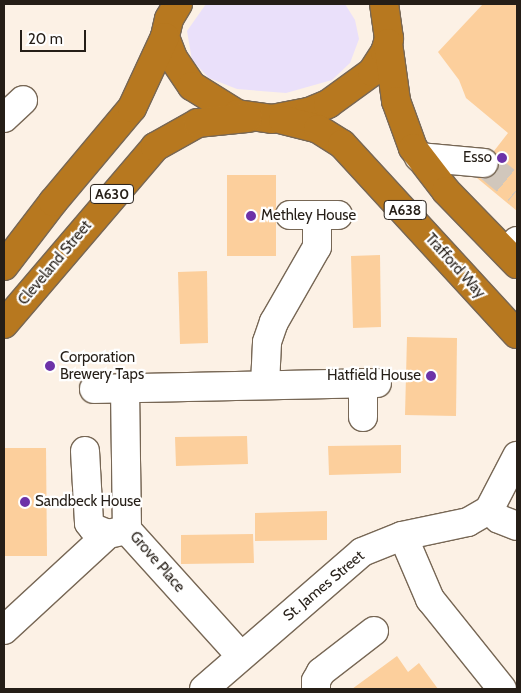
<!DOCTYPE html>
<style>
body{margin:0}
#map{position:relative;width:521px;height:693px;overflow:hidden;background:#fcf1e5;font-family:Cabin,sans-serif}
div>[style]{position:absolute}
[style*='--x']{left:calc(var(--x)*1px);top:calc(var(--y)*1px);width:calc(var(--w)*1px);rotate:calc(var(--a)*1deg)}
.green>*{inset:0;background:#eae0fa}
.building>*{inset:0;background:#fccf9c}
.minor-tunnel>*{height:28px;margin-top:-14px;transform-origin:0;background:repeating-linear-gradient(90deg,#d1c7bc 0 28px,transparent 0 42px)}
.roads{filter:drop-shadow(1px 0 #776755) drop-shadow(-1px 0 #776755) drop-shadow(0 1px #776755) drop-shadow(0 -1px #776755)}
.minor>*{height:28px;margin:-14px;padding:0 14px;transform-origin:14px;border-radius:14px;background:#fff}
.highway>*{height:28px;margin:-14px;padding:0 14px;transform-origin:14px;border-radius:14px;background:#b7781f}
.dots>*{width:14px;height:14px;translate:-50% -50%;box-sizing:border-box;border:2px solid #fff;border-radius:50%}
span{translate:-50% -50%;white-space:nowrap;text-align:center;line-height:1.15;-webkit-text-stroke:4.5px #fff;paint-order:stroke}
.shield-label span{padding:1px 4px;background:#fff;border:1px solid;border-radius:4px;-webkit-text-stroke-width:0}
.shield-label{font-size:14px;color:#251e17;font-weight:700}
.poi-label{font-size:15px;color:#251e17}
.right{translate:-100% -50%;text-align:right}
.left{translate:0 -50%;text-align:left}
.street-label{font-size:15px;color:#251e17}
.frame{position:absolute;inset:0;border:5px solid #251e17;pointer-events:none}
.scale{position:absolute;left:20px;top:30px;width:66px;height:22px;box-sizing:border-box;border:2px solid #251e17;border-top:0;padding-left:6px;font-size:15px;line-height:18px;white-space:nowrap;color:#251e17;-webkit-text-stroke:4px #fff;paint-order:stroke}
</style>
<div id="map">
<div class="green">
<i style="clip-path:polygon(206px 4px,345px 4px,355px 20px,359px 39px,350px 63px,332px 80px,286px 93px,237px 89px,209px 78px,192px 60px,187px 31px)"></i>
</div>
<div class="building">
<i style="clip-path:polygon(483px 4px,517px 4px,517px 211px,477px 178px,490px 177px,497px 172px,500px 164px,494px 151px,508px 133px,466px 98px,459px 80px,438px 52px)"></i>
<i style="clip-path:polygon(227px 175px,276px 175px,276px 256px,227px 256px)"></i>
<i style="clip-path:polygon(380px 255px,381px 327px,353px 328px,351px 256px)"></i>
<i style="clip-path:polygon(207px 271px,208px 343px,180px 344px,178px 272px)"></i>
<i style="clip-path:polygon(407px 337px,457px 338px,456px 416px,405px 415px)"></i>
<i style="clip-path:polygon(247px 436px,248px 464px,176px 466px,175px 437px)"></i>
<i style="clip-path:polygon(401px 445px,401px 473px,329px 475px,328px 446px)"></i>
<i style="clip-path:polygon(4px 448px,46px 448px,47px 556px,4px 556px)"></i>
<i style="clip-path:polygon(327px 511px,327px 540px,255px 541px,255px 513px)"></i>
<i style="clip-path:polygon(253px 534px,254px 563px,181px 564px,181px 535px)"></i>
<i style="clip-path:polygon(397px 656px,408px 672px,419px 663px,438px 689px,352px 689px)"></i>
</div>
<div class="minor-tunnel">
<i style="--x:484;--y:163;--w:43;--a:39.3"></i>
</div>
<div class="roads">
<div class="minor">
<i style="--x:4;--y:118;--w:26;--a:-43"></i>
<i style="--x:419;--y:157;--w:65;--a:5.3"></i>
<i style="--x:290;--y:215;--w:48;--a:0"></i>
<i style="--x:517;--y:241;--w:1;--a:90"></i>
<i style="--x:363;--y:383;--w:34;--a:90"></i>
<i style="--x:265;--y:385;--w:43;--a:-87.3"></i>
<i style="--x:267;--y:342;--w:21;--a:-71"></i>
<i style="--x:274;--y:322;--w:86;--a:-60.2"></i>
<i style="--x:317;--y:247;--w:32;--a:-90"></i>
<i style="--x:125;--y:388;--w:142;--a:89.2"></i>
<i style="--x:127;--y:530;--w:169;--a:47.9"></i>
<i style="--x:94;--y:389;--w:283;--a:-1.2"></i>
<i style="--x:85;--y:451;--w:72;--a:86.8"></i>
<i style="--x:89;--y:523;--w:6;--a:51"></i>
<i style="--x:93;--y:528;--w:16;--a:22"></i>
<i style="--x:489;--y:510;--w:61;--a:-62.6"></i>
<i style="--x:489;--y:510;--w:13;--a:42"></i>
<i style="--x:499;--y:519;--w:19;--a:21"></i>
<i style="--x:403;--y:536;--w:69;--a:66.8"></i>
<i style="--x:430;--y:599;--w:115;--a:51.3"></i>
<i style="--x:4;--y:630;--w:142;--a:-42.7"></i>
<i style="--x:108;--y:534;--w:19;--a:-12"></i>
<i style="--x:204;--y:689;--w:209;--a:-40.9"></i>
<i style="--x:362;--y:552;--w:43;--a:-21.8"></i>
<i style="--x:402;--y:536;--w:67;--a:-12"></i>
<i style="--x:468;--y:522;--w:24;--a:-30"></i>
<i style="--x:316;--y:689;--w:8;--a:-90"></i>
<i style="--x:316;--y:681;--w:10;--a:-61"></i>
<i style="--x:321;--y:672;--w:67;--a:-37.7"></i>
</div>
<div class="highway">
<i style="--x:178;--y:4;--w:17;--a:121"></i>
<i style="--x:169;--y:19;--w:18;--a:103"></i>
<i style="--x:165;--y:37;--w:22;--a:69"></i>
<i style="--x:173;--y:58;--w:34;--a:56"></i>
<i style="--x:192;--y:86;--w:53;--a:31.9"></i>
<i style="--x:237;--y:114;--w:35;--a:8"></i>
<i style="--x:272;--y:119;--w:38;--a:-11"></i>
<i style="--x:309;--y:112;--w:21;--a:-23"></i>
<i style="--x:328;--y:104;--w:54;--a:-36"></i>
<i style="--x:372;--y:72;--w:24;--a:-57"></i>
<i style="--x:385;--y:52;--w:14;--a:-73"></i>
<i style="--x:389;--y:39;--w:35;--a:-98"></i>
<i style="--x:388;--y:43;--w:59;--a:82.1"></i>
<i style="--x:396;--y:101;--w:50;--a:70.1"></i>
<i style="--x:413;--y:148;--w:54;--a:52.5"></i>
<i style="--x:446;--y:191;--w:102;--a:45.8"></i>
<i style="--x:283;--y:120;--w:36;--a:14"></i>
<i style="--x:318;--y:129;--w:28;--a:32"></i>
<i style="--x:342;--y:144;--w:258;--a:47.4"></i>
<i style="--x:4;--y:266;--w:81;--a:-52.6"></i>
<i style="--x:53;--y:202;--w:123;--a:-50"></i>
<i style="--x:132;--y:108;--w:78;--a:-65.1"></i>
<i style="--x:4;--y:324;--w:233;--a:-49.5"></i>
<i style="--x:155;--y:147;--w:49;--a:-29.2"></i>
<i style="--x:198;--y:123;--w:50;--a:-5.7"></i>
</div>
</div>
<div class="dots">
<i style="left:502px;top:158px;background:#6d32a8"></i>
<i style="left:251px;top:216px;background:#6d32a8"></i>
<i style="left:50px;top:366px;background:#6d32a8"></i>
<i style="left:431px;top:376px;background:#6d32a8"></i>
<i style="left:25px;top:502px;background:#6d32a8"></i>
</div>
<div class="shield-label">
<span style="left:112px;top:194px">A630</span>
<span style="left:405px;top:210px">A638</span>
</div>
<div class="poi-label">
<span class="right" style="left:492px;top:158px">Esso</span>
<span class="left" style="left:261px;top:216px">Methley House</span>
<span class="left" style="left:60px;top:366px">Corporation<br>Brewery Taps</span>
<span class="right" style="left:421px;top:376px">Hatfield House</span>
<span class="left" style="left:35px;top:502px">Sandbeck House</span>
</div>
<div class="street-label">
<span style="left:55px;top:263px;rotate:-50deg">Cleveland Street</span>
<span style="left:455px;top:266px;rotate:48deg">Trafford Way</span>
<span style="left:157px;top:562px;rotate:49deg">Grove Place</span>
<span style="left:324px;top:586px;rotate:-40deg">St. James Street</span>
</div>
<div class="frame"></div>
<div class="scale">20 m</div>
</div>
